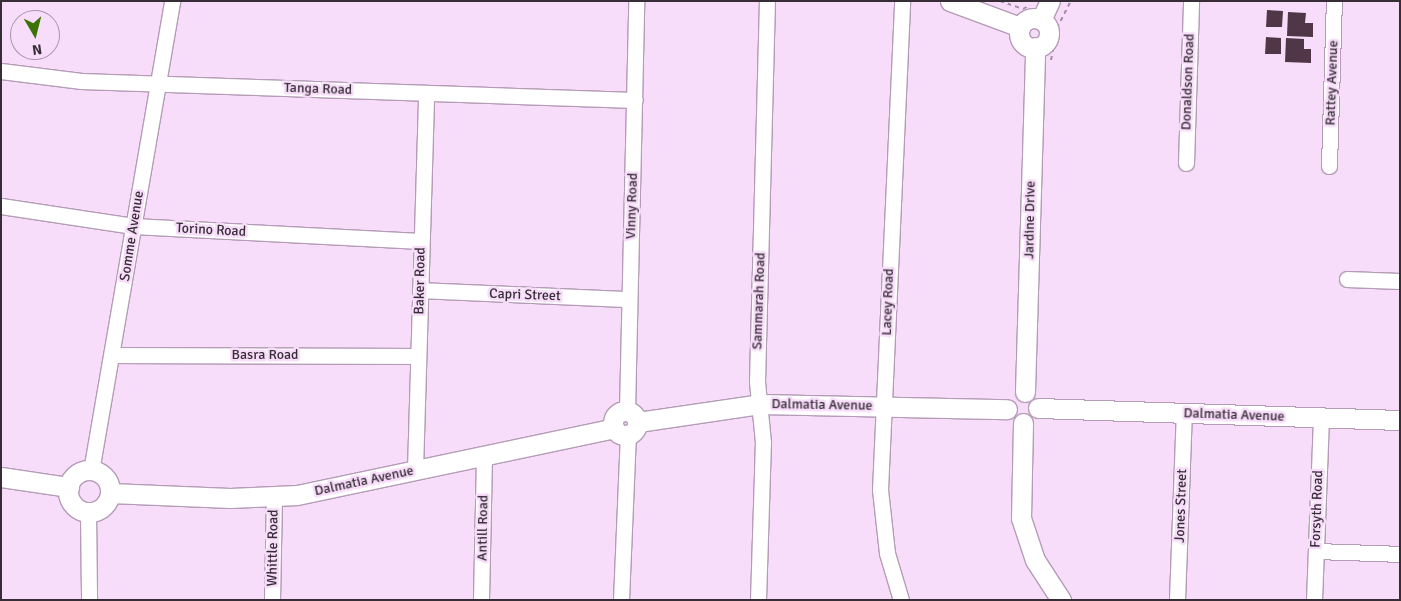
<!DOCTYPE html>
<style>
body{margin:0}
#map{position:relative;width:1401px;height:601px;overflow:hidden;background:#f7ddf9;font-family:Signika,sans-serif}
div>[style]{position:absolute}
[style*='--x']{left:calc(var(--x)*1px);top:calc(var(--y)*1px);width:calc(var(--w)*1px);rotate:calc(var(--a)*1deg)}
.building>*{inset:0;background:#513647}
.path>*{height:2px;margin-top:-1px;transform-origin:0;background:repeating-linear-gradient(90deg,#a28fa3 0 4px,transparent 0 8px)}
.roads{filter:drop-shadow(1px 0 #b49cb6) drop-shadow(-1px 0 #b49cb6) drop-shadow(0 1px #b49cb6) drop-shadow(0 -1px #b49cb6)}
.minor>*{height:15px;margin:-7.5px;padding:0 7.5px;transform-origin:7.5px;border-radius:7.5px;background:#fff}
.tertiary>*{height:19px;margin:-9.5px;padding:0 9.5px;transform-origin:9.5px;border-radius:9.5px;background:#fff}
.tertiary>.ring{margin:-9.5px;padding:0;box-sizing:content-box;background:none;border:19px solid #fff;border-radius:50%}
span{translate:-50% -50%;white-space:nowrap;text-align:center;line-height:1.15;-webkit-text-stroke:5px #f7ddf9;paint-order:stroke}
.street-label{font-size:14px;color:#372d37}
.frame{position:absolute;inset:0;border:2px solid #372d37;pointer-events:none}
.north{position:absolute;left:10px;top:10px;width:50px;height:50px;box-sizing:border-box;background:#f7ddf9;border:1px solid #aa97ab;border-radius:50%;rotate:172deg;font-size:14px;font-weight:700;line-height:20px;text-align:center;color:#372d37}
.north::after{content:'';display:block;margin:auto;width:18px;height:22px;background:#3b7404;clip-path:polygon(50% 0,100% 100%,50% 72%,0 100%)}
</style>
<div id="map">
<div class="building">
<i style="clip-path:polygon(1267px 10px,1283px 11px,1282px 27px,1266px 27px)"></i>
<i style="clip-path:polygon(1288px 12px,1306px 13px,1305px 23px,1313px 23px,1313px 37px,1287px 36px)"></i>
<i style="clip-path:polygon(1266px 37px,1281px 38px,1281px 54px,1265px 54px)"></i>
<i style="clip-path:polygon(1286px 38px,1304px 39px,1304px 49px,1311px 49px,1311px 63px,1285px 62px)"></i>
</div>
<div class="path">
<i style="--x:1000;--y:1;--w:24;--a:19"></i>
<i style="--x:1023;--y:9;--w:8;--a:-30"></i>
<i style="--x:1051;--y:60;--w:33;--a:-79"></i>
<i style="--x:1057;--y:28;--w:30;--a:-63"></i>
</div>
<div class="roads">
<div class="minor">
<i style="--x:1;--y:71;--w:81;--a:7.1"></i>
<i style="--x:81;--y:81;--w:554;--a:1.96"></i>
<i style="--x:1186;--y:163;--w:162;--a:-88.2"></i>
<i style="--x:1329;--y:166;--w:165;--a:-88.3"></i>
<i style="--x:1;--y:206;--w:134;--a:8.6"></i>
<i style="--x:133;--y:226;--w:288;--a:3"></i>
<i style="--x:1347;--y:279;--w:53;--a:2.2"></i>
<i style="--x:420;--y:290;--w:209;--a:2.5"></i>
<i style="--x:112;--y:355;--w:306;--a:0.2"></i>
<i style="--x:627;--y:411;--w:410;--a:-88.7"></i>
<i style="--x:415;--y:470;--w:377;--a:-88.3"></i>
<i style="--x:91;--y:471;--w:477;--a:-80.2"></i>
<i style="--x:88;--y:512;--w:88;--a:89.3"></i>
<i style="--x:1316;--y:551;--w:84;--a:2"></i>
<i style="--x:272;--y:600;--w:103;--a:-88.9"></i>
<i style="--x:481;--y:600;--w:145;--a:-88.8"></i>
<i style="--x:621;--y:600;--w:165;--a:-87.6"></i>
<i style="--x:758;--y:600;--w:158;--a:-88.2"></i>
<i style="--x:763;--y:442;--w:60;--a:-95.7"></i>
<i style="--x:757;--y:382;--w:381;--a:-88.5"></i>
<i style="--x:901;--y:600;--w:49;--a:-106.6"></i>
<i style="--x:887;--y:553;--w:63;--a:-96.3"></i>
<i style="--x:880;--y:490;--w:489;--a:-87.4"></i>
<i style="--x:1177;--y:600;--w:187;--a:-87.9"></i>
<i style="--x:1314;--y:600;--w:182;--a:-87.8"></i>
</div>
<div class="tertiary">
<i style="--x:950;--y:1;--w:75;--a:20.4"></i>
<i class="ring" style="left:1019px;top:18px;width:11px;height:11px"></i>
<i style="--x:1041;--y:20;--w:21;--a:-65"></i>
<i style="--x:1025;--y:392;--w:345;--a:-88.3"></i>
<i style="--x:1038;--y:408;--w:362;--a:1.9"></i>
<i class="ring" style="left:613px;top:411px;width:5px;height:5px"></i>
<i style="--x:638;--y:422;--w:123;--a:-8.4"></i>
<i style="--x:760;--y:404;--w:247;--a:1.2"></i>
<i style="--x:1023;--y:423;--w:95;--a:91.2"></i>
<i style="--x:1021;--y:518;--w:44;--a:71.6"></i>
<i style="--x:1035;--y:560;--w:48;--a:57"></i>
<i class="ring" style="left:68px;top:470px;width:23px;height:23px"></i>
<i style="--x:1;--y:477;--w:69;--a:8.4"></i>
<i style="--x:110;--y:493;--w:120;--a:2.4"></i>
<i style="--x:230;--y:498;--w:67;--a:-2.6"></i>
<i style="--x:297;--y:495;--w:324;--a:-11.9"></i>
</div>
</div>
<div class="street-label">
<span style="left:1188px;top:82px;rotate:-88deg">Donaldson Road</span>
<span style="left:1332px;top:83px;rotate:-88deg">Rattey Avenue</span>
<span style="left:318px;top:89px;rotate:2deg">Tanga Road</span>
<span style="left:632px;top:206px;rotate:-88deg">Vinny Road</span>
<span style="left:1030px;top:220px;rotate:-89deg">Jardine Drive</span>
<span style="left:211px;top:230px;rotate:3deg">Torino Road</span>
<span style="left:132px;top:236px;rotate:-81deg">Somme Avenue</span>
<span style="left:420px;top:281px;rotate:-89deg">Baker Road</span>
<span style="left:525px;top:295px;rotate:2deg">Capri Street</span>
<span style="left:759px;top:301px;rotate:-88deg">Sammarah Road</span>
<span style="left:888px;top:302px;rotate:-88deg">Lacey Road</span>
<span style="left:265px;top:355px">Basra Road</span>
<span style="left:822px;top:405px;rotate:1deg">Dalmatia Avenue</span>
<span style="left:1234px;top:415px;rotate:2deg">Dalmatia Avenue</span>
<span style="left:364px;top:481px;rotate:-12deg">Dalmatia Avenue</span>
<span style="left:1181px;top:506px;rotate:-88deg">Jones Street</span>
<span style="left:1317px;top:509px;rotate:-88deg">Forsyth Road</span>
<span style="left:483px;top:528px;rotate:-89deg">Antill Road</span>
<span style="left:273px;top:548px;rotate:-89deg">Whittle Road</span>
</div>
<div class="frame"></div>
<div class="north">N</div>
</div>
